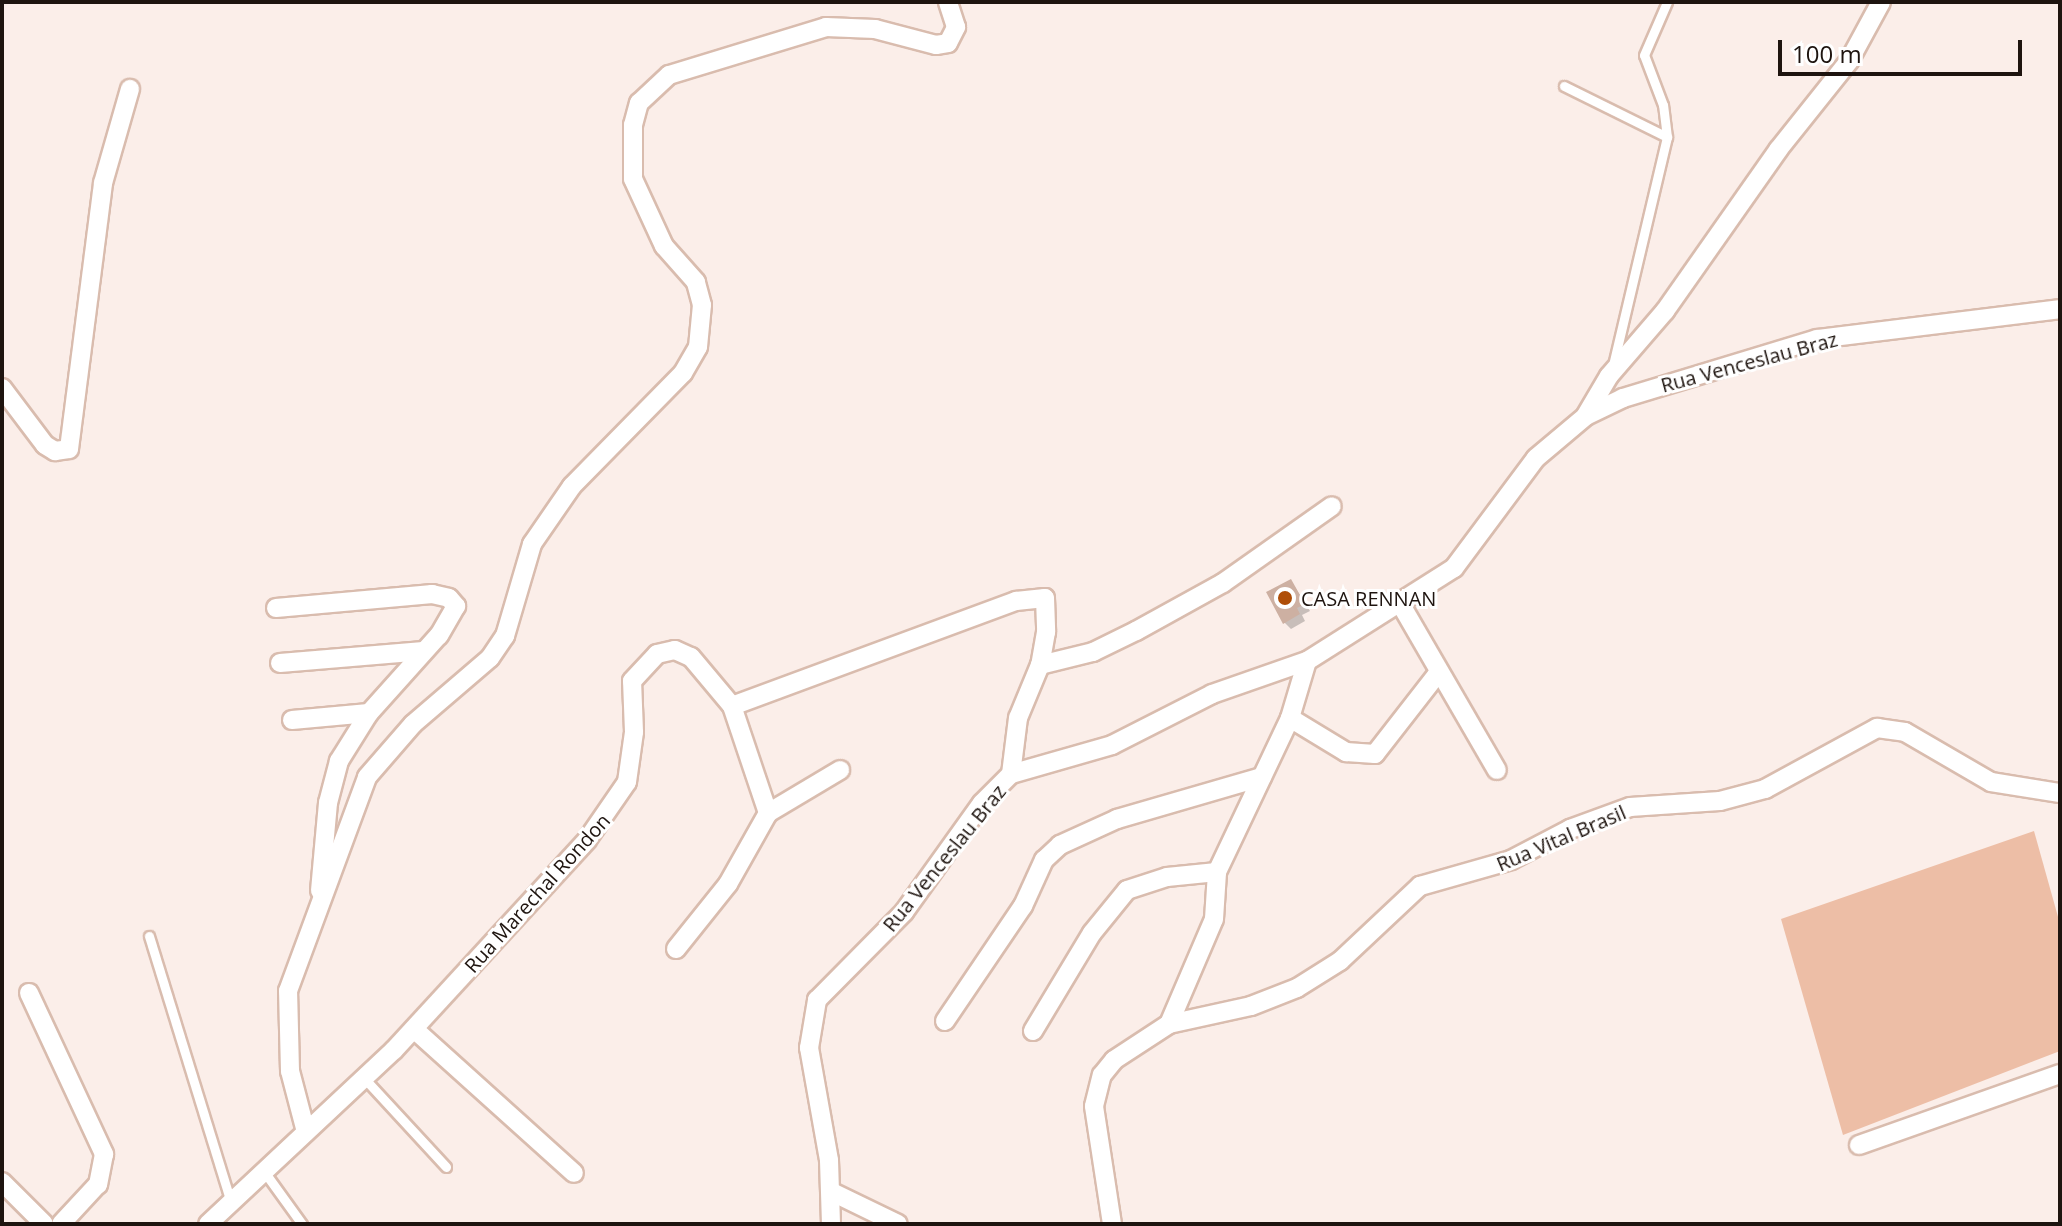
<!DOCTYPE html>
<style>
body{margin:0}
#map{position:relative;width:2062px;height:1226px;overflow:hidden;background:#fbeee9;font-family:"Open Sans",sans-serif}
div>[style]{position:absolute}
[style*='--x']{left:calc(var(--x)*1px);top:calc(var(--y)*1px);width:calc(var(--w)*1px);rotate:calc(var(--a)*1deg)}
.green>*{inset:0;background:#edbea6}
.shadow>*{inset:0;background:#0003}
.building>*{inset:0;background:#cdb0a2}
.roads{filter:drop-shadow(2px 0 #d9bcae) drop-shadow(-2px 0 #d9bcae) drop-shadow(0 2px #d9bcae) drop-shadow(0 -2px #d9bcae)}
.lane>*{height:9px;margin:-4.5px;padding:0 4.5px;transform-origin:4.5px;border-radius:4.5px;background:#fff}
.street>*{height:18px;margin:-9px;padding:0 9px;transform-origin:9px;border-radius:9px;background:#fff}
.dots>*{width:22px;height:22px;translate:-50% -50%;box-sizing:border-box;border:4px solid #fff;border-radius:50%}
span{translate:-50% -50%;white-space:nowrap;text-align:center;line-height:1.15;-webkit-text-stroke:6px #fff;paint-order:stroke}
.street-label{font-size:20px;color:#1e140f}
.poi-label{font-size:20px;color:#1e140f}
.left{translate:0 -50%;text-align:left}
.frame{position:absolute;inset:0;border:4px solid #1e140f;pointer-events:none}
.scale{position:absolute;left:1778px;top:40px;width:244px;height:36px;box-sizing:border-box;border:4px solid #1e140f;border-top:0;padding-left:10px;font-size:24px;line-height:28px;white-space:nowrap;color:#1e140f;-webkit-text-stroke:6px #fff;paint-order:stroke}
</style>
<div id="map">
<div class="green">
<i style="clip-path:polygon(2034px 831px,2060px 924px,2060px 1051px,1843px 1135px,1781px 919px)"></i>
</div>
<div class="shadow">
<i style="clip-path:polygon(1291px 581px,1310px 611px,1302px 615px,1305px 621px,1291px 629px,1284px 622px)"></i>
</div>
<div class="building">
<i style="clip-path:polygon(1291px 579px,1305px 604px,1297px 608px,1300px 614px,1283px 624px,1266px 592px)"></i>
</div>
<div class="roads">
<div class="lane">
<i style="--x:1564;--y:86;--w:115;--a:26.3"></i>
<i style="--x:1614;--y:361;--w:230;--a:-76.7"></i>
<i style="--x:1667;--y:137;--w:32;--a:-97"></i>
<i style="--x:1663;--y:105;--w:53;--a:-110.8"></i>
<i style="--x:1644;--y:55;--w:58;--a:-66.5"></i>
<i style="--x:149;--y:936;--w:278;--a:72.9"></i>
<i style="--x:364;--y:1078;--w:121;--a:47.3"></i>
<i style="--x:263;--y:1170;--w:67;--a:54.2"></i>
</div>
<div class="street">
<i style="--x:2;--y:388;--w:71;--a:53"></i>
<i style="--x:45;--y:445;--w:12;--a:31"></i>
<i style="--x:55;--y:451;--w:14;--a:-8"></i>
<i style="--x:69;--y:449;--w:268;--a:-82.7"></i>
<i style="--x:103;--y:183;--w:98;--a:-74"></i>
<i style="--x:1586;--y:415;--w:45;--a:-59.5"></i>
<i style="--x:1609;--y:376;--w:86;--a:-49.3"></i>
<i style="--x:1665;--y:311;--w:197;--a:-54.9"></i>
<i style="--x:1778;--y:150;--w:114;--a:-51.4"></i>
<i style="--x:1849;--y:61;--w:67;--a:-61.5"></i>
<i style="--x:1400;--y:603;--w:193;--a:59.9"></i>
<i style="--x:276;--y:608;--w:157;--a:-5.1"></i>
<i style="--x:432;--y:594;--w:17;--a:13"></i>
<i style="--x:449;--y:598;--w:11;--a:49"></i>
<i style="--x:456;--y:606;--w:34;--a:120"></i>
<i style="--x:439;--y:635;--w:105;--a:131.9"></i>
<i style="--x:369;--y:713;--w:57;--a:122"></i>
<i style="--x:339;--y:761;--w:43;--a:104.7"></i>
<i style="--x:328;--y:803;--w:88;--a:95.2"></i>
<i style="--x:280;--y:663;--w:144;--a:-4.8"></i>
<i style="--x:1040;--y:665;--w:55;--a:-13.8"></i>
<i style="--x:1093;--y:652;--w:48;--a:-26"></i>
<i style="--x:1136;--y:631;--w:99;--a:-28.9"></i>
<i style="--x:1223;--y:583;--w:133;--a:-35.2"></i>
<i style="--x:732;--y:706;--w:113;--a:71.4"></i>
<i style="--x:1290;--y:718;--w:66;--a:31.3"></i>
<i style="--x:1346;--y:752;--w:29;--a:4"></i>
<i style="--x:1375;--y:754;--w:103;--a:-52.1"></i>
<i style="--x:292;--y:720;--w:77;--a:-5.2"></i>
<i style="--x:676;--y:949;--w:83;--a:-51.3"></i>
<i style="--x:728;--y:884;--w:81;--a:-60.6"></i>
<i style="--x:768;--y:813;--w:84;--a:-30.8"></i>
<i style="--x:29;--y:993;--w:178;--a:65"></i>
<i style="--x:104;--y:1154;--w:31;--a:101"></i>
<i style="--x:98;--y:1184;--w:54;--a:132.8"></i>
<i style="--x:945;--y:1021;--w:139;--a:-55.9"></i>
<i style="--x:1023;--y:906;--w:51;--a:-65.5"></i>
<i style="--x:1044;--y:860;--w:22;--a:-43"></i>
<i style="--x:1060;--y:845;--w:63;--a:-24.5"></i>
<i style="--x:1117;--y:819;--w:151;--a:-16.2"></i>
<i style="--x:1169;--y:1024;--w:114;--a:-66.8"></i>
<i style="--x:1214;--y:919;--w:47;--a:-86.3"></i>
<i style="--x:1217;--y:872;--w:170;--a:-64.6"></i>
<i style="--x:1290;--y:718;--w:59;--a:-73.4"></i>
<i style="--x:414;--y:1029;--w:215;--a:42"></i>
<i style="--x:1033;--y:1031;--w:114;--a:-59"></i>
<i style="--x:1092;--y:933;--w:55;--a:-50.9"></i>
<i style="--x:1127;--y:890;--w:42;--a:-18"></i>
<i style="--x:1167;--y:877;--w:50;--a:-5.7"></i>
<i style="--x:306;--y:1132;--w:63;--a:-104.7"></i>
<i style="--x:290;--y:1071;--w:80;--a:-91.4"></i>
<i style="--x:288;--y:991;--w:228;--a:-69.7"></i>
<i style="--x:367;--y:777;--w:70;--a:-49"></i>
<i style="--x:413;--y:724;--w:101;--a:-40.6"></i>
<i style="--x:490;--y:658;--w:27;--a:-56"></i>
<i style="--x:505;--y:636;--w:96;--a:-73.6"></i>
<i style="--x:532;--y:544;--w:70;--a:-55.4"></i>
<i style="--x:572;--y:486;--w:158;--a:-45.5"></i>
<i style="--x:683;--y:373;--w:30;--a:-60"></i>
<i style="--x:698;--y:347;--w:42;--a:-84.6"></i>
<i style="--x:702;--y:305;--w:24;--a:-105"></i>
<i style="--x:696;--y:282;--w:48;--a:-131.6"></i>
<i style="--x:664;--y:246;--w:74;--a:-114.8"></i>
<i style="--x:633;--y:179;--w:54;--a:-90"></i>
<i style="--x:633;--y:125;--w:23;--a:-75"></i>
<i style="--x:639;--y:103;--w:41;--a:-43"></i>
<i style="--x:669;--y:75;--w:164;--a:-17"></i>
<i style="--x:826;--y:27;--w:49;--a:2.3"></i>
<i style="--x:875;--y:29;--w:63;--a:14.7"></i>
<i style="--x:936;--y:45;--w:12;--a:-9"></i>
<i style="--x:948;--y:43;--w:18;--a:-63"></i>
<i style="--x:956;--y:27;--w:26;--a:-108"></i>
<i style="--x:1859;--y:1145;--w:213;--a:-19.5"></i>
<i style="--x:2;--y:1182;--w:59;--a:45"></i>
<i style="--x:832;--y:1192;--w:73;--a:25.9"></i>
<i style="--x:208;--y:1224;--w:255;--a:-43.1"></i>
<i style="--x:394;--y:1050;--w:285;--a:-47.4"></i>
<i style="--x:587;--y:840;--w:70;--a:-55.4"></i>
<i style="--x:627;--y:782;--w:50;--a:-82"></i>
<i style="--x:634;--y:732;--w:51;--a:-92.2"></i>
<i style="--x:632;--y:681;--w:37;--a:-47"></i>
<i style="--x:657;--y:654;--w:18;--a:-13"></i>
<i style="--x:675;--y:650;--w:17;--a:24"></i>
<i style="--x:691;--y:657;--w:64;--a:50.1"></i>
<i style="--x:732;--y:706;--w:303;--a:-20.3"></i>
<i style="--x:1016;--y:601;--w:29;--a:-6"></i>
<i style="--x:1045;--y:598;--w:34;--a:88"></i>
<i style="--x:1046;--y:632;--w:34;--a:100"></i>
<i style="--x:1040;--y:665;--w:57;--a:112.5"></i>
<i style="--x:1018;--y:718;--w:56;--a:97.1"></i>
<i style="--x:831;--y:1224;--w:64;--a:-91.8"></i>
<i style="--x:829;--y:1160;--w:114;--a:-100.1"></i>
<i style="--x:809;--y:1048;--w:49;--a:-80.5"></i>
<i style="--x:817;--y:1000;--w:124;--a:-45.3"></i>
<i style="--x:904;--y:912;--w:134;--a:-54.4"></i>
<i style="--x:982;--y:803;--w:41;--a:-45"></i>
<i style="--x:1011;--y:774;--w:105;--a:-16"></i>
<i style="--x:1112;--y:745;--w:112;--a:-27"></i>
<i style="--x:1212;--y:694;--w:101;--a:-19.2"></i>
<i style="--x:1307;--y:661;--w:174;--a:-32.3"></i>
<i style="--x:1454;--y:568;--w:137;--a:-53.3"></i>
<i style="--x:1536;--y:458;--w:65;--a:-40"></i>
<i style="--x:1586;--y:416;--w:41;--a:-25.9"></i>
<i style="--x:1623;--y:398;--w:203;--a:-16.9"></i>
<i style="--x:1817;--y:339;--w:245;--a:-7"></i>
<i style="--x:1112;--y:1224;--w:119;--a:-98.7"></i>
<i style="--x:1094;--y:1106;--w:32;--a:-76"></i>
<i style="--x:1102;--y:1075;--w:19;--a:-51"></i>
<i style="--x:1114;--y:1060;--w:66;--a:-33.2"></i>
<i style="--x:1169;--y:1024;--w:84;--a:-12.4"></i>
<i style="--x:1251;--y:1006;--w:49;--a:-21.4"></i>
<i style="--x:1297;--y:988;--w:51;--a:-32.1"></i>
<i style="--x:1340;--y:961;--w:110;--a:-43.2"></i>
<i style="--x:1420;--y:886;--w:95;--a:-15.9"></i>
<i style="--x:1511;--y:860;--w:67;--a:-27.7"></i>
<i style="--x:1570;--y:829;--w:64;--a:-20.1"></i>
<i style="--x:1630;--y:807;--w:90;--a:-3.8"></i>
<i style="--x:1720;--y:801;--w:47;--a:-14.9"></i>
<i style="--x:1765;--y:789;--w:128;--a:-28.6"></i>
<i style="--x:1877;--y:728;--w:28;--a:8"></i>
<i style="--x:1905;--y:732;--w:99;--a:30.2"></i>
<i style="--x:1991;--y:782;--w:70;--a:9.1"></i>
</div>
</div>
<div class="dots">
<i style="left:1285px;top:598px;background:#af4e08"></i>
</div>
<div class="street-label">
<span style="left:1749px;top:362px;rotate:-15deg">Rua Venceslau Braz</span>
<span style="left:1561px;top:838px;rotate:-23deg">Rua Vital Brasil</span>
<span style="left:944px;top:858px;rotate:-51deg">Rua Venceslau Braz</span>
<span style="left:537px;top:893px;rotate:-48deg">Rua Marechal Rondon</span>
</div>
<div class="poi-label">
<span class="left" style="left:1301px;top:598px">CASA RENNAN</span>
</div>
<div class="frame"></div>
<div class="scale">100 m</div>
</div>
